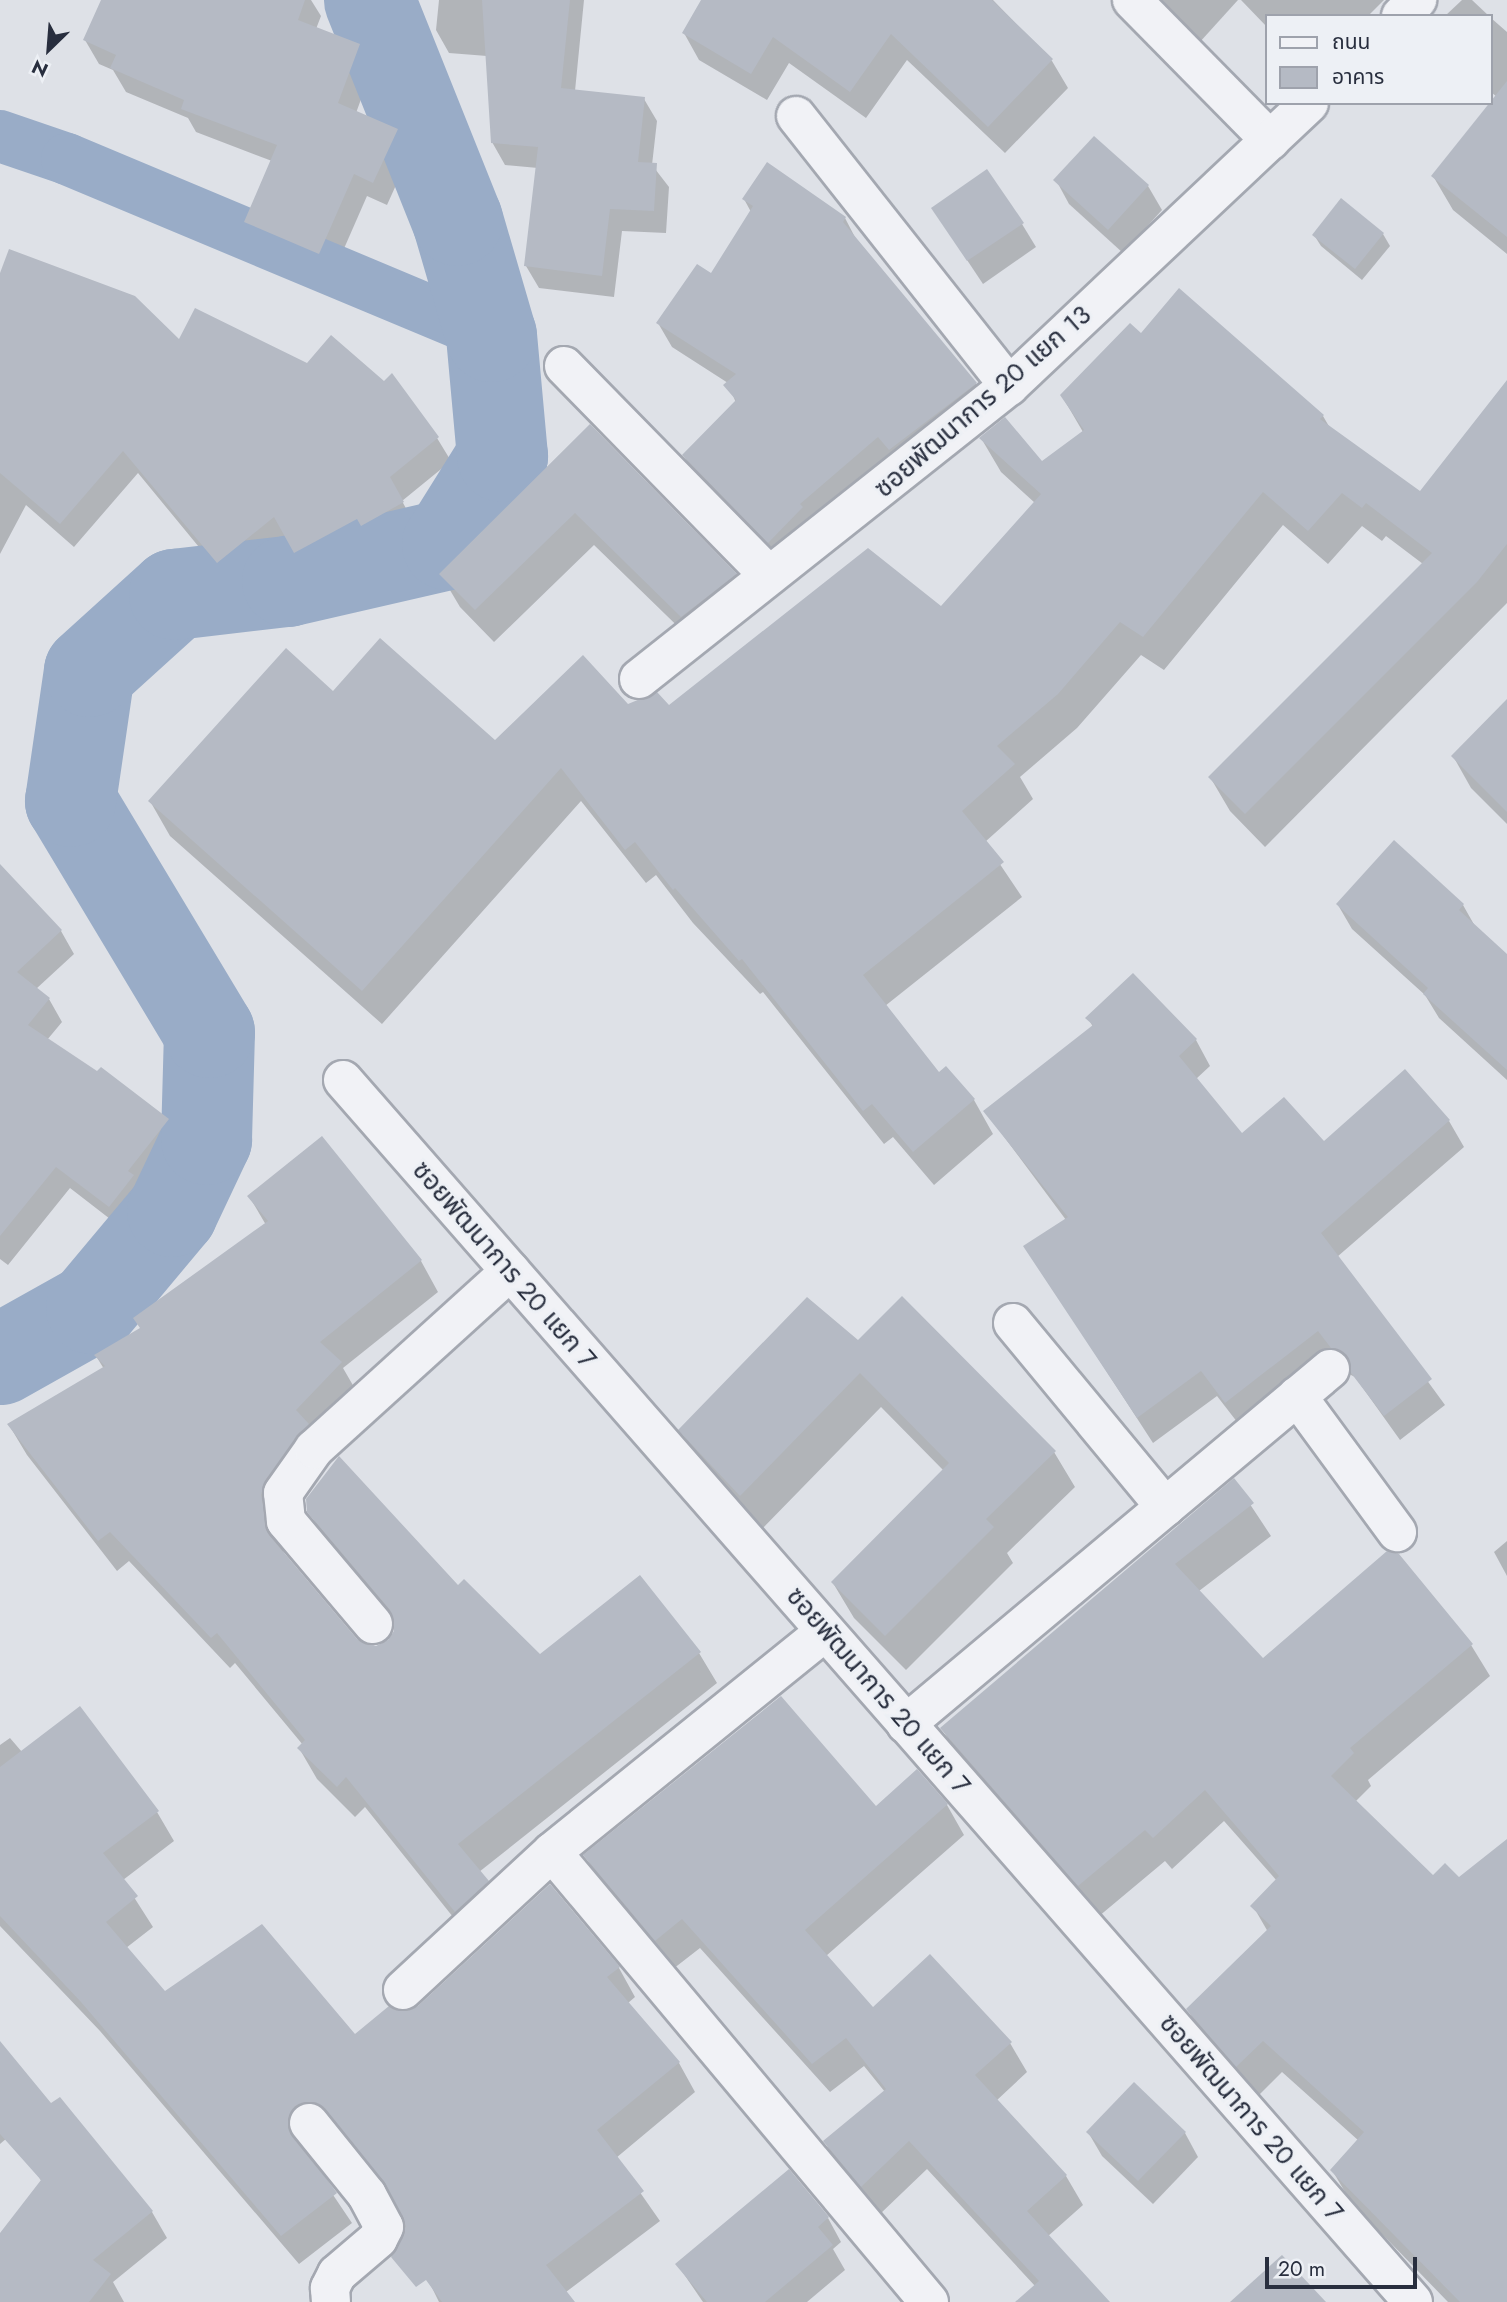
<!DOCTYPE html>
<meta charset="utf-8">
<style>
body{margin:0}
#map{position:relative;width:1507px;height:2302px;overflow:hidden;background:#dee1e7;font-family:Jost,"Noto Sans Thai",sans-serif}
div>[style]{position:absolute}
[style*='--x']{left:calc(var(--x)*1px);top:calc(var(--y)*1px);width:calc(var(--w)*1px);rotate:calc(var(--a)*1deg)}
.shadow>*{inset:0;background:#0003}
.canal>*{height:52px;margin:-26px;padding:0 26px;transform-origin:26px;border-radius:26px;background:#99acc7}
.river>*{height:91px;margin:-45.5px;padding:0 45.5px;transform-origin:45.5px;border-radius:45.5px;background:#99acc7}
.building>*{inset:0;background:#b5bac4}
.roads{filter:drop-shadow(2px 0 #a4a8b1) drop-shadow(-2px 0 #a4a8b1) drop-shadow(0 2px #a4a8b1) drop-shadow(0 -2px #a4a8b1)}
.minor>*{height:38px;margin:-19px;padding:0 19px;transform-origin:19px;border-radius:19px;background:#f1f2f6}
span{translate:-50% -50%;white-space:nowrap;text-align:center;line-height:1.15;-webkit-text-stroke:6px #edf0f5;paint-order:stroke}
.street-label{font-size:26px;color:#282e3e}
.legend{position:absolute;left:1265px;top:14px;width:228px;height:91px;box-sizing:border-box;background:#edf0f5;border:2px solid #9ea2ac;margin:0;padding:9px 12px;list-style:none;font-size:21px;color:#282e3e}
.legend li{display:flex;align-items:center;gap:14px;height:35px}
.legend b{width:35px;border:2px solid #9ea2ac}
.north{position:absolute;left:14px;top:14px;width:70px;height:70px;-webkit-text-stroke:5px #edf0f5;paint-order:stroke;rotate:205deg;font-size:19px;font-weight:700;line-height:28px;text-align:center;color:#282e3e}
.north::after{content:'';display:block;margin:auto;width:24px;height:32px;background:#282e3e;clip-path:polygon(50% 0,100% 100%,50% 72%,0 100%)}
.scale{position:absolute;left:1265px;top:2257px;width:152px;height:32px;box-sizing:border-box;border:4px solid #282e3e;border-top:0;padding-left:9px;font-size:21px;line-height:24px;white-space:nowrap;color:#282e3e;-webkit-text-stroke:5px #edf0f5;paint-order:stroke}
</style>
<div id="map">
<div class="shadow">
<i style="clip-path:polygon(103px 0,311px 0,321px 16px,316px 29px,359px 45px,372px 69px,356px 113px,397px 131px,410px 154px,387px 205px,367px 196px,332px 276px,259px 245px,245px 221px,272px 161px,196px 132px,188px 118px,126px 92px,113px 70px,99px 64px,85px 40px)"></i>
<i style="clip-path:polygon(439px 0,584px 0,575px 91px,644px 99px,657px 121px,652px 165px,669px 187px,666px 233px,622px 231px,614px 297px,539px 288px,526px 266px,538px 168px,505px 165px,492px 142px,487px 56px,449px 53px,436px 30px)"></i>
<i style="clip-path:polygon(703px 0,993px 0,1052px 61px,1068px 88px,1005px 153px,907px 60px,866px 118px,789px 63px,767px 100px,699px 60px,684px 33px)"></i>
<i style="clip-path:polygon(1150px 0,1238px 0,1199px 43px)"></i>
<i style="clip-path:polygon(1241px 0,1384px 0,1368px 16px,1267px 16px,1267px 27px)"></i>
<i style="clip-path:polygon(1462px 0,1472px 0,1489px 16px,1445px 16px)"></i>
<i style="clip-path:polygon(1491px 18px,1507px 32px,1507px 254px,1453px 210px,1433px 176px,1497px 97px,1491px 92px)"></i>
<i style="clip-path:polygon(1056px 180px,1148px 186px,1162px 210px,1123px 253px,1069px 204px)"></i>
<i style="clip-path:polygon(744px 199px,845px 218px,858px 243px,976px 384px,989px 408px,783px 566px,698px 480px,684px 456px,736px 403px,728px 383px,672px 347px,658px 323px,712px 275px,751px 212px)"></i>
<i style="clip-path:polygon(933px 209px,1022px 224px,1036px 247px,983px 284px)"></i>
<i style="clip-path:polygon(1383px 234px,1390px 246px,1362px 280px,1321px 246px,1314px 235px)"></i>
<i style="clip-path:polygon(0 278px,437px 438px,451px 461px,402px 501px,416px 527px,376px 548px,372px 541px,309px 575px,288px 539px,231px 586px,138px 473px,74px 547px,26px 505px,0 554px)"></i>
<i style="clip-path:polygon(1141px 335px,1323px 416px,1330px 428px,1420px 494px,1507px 396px,1507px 603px,1265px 847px,1230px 811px,1210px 777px,1423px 564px,1386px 536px,1382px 541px,1362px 526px,1328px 564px,1283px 525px,1164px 670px,1141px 655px,1077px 728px,1020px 777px,1033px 799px,985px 842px,1022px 897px,885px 1006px,939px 1074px,974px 1100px,993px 1134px,934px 1185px,893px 1137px,884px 1144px,763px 992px,760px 994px,693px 923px,656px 875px,646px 883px,581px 801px,382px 1024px,170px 836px,150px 801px,333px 693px,495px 743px,628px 706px,668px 707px,941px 609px,1035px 503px,1001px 472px,981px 438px,1042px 464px,1083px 432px,1062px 396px)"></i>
<i style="clip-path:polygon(590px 427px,736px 575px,754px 607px,701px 649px,594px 545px,494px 642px,460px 607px,441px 575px)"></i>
<i style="clip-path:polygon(1507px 701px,1507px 824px,1471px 788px,1453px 756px)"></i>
<i style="clip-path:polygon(0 903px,61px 931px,74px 954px,36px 989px,49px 999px,62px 1022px,47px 1040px,167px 1120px,181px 1143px,142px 1192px,145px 1199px,123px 1229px,70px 1188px,8px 1265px,0 1259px)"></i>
<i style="clip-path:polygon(1338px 905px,1463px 905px,1476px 928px,1507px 956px,1507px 1080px,1439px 1018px,1425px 995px,1352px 929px)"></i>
<i style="clip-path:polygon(1088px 1018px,1196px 1040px,1210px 1066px,1196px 1079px,1242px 1136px,1323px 1143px,1449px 1121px,1464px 1147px,1337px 1257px,1445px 1405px,1400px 1440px,1355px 1377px,1347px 1373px,1241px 1427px,1217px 1396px,1153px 1443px,1026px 1247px,1066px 1220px,985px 1111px,1093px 1027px)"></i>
<i style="clip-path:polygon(249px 1196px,421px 1261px,438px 1292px,343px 1368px,358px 1394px,278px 1527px,284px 1555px,356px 1640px,376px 1647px,389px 1642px,396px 1631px,394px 1623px,327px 1543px,309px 1511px,458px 1587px,540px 1656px,699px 1653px,717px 1683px,479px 1872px,505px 1913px,473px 1942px,365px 1807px,355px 1817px,317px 1779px,299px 1748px,303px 1745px,235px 1663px,230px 1668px,129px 1561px,117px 1571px,27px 1455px,9px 1425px,104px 1369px,96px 1356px,142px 1330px,266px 1225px)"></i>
<i style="clip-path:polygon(858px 1342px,1054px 1452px,1075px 1487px,1007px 1553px,1013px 1563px,906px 1670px,854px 1618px,833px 1583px,944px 1471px,881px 1407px,761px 1530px,701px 1465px,681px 1430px)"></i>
<i style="clip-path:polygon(1234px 1480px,1271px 1536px,1199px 1591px,1263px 1660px,1471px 1645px,1490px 1676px,1368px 1780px,1371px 1786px,1355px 1802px,1433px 1878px,1459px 1879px,1507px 1841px,1507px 2302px,1448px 2302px,1351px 2202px,1332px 2170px,1359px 2141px,1282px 2072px,1256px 2098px,1206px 2042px,1188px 2010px,1268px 1932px,1253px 1906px,1277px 1881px,1224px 1821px,1172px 1869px,1165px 1861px,1098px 1917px,960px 1760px,942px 1728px)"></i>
<i style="clip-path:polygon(1507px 1541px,1507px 1576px,1494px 1552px)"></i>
<i style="clip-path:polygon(10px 1738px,22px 1752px,157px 1812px,174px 1841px,123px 1880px,153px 1927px,126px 1948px,164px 1993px,355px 2036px,419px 2007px,550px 1886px,619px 1968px,635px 1997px,628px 2003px,679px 2063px,695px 2092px,616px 2158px,660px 2221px,566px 2292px,572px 2302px,439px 2302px,406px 2235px,400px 2206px,345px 2138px,305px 2144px,304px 2152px,352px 2223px,299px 2264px,100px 2031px,0 1926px,0 1745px)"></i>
<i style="clip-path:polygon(917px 1772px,947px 1805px,964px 1835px,826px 1956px,873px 2009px,1010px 2043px,1027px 2072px,996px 2101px,1066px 2176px,1083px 2205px,1047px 2237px,1107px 2302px,1018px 2302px,1035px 2286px,927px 2169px,879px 2215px,842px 2171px,825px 2142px,885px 2092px,864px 2066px,830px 2092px,700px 1948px,673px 1969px,602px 1885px,585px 1855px,876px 1808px)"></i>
<i style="clip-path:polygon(0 2126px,7px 2138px,0 2144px)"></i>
<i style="clip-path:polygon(83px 2128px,152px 2212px,167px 2238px,113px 2282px,124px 2302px,0 2302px,0 2236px,42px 2182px,35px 2171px)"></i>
<i style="clip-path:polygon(1088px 2132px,1185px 2133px,1198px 2157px,1153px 2204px,1102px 2156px)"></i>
<i style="clip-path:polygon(828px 2218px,841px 2242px,833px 2249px,845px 2270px,807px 2302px,703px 2302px,677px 2264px)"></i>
</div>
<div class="canal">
<i style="--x:0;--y:136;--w:71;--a:18.9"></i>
<i style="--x:67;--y:159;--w:459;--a:22.7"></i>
</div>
<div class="river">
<i style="--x:0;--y:1359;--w:104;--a:-29.3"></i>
<i style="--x:91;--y:1308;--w:126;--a:-50.1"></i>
<i style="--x:172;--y:1211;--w:80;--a:-64.7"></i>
<i style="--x:206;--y:1139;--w:107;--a:-88.4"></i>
<i style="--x:209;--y:1032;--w:270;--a:-121"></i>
<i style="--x:70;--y:801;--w:131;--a:-81.7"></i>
<i style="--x:89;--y:671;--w:115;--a:-42.2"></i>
<i style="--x:174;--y:594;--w:114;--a:-6.6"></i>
<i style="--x:287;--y:581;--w:164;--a:-13"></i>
<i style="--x:447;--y:544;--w:104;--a:-58"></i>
<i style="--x:502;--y:456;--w:121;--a:-95.2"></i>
<i style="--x:491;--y:336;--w:121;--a:-106.3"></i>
<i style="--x:457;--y:220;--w:237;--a:-111.8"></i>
</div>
<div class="building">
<i style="clip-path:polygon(101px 0,305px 0,298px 20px,360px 44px,338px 103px,398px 129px,373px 183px,354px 174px,319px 254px,244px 222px,277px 145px,181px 109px,184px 100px,110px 68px,116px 55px,83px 40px)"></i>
<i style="clip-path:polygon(482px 0,570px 0,561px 88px,645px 97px,638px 162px,657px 163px,654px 211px,610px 209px,602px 276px,524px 266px,538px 147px,491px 143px)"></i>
<i style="clip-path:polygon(701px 0,992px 0,1053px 59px,988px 127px,891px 34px,850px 92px,773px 37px,751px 74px,682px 33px)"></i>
<i style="clip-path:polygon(1507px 81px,1507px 237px,1431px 176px)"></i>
<i style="clip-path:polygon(1094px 136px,1149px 185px,1108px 230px,1053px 180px)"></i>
<i style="clip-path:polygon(767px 162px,846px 217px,843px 222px,977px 383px,889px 450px,878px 437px,800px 504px,803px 507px,768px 543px,682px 455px,736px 400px,723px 385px,736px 374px,656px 323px,697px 264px,711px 273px,753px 206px,742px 199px)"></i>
<i style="clip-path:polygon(987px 169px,1024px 223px,967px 261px,931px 208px)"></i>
<i style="clip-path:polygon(1341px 198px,1384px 233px,1355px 269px,1312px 235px)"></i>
<i style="clip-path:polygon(9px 249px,135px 296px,179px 339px,195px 308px,307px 363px,331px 335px,384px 381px,392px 373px,439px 437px,390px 477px,404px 502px,361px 526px,357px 519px,294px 553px,274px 517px,217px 563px,123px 451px,60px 524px,0 473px,0 273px)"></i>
<i style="clip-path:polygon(1179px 288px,1324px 415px,1320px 419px,1420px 491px,1507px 380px,1507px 544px,1477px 582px,1245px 814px,1208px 777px,1432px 553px,1366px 503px,1362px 508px,1342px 493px,1308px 531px,1263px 492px,1143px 637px,1120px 622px,1058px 694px,997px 746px,1015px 764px,962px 811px,1004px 862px,863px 975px,939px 1072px,946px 1066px,975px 1099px,913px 1152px,872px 1104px,863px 1111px,742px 959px,739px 961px,675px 888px,673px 890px,635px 842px,625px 850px,561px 768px,362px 991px,148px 801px,286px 648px,333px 691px,380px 638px,495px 740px,583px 655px,628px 704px,657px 692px,669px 705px,868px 548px,941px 606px,1041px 494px,979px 438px,1005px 417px,1042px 461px,1084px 430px,1060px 395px,1130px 323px,1141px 333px)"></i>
<i style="clip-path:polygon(590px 424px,737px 574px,681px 617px,575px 513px,475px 610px,439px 574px)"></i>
<i style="clip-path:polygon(1507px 699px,1507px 812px,1451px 756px)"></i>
<i style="clip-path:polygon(1394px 840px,1464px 904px,1459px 910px,1507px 954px,1507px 1070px,1423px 994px,1428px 988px,1336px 904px)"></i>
<i style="clip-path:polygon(0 864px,62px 930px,17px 972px,50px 998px,28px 1025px,97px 1071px,101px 1067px,169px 1119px,128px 1171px,134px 1175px,109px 1207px,56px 1167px,0 1236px)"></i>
<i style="clip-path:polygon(1133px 973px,1197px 1039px,1179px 1056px,1242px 1133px,1284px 1097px,1324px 1141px,1405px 1069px,1450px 1120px,1321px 1233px,1432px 1379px,1384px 1416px,1351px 1373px,1347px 1356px,1331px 1348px,1318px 1331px,1225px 1403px,1201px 1371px,1137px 1418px,1023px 1246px,1068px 1217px,983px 1111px,1093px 1025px,1085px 1018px)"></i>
<i style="clip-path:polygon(322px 1136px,422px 1260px,320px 1342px,342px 1362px,296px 1410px,309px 1424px,265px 1481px,261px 1495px,269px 1535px,357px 1639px,376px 1646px,388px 1640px,394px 1631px,390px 1610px,307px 1512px,306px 1499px,339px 1456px,458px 1585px,464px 1579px,540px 1654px,640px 1575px,701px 1652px,458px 1844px,489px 1881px,455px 1912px,346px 1777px,337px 1787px,297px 1748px,305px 1740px,217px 1633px,211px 1638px,110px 1532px,98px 1541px,7px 1424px,105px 1366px,94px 1355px,140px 1328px,133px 1318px,268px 1221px,247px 1196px)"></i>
<i style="clip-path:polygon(902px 1296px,1056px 1451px,986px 1519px,994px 1527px,885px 1636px,831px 1582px,949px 1463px,860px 1373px,740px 1496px,678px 1430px,807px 1297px,858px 1340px)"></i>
<i style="clip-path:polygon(1234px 1478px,1254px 1503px,1175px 1564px,1263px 1658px,1387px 1551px,1399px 1554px,1473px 1644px,1350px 1748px,1354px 1753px,1331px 1776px,1433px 1875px,1445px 1863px,1459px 1877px,1507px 1839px,1507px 2302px,1460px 2302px,1330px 2170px,1364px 2132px,1263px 2041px,1236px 2067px,1186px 2009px,1271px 1926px,1250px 1906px,1279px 1876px,1205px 1790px,1153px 1838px,1145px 1830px,1078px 1886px,940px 1728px)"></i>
<i style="clip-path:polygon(781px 1696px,876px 1806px,917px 1769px,948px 1804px,805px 1930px,873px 2007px,930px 1954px,1012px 2042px,975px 2075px,1067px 2175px,1027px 2211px,1110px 2302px,1015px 2302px,1039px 2281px,909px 2141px,861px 2187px,823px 2141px,886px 2089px,846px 2038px,812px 2064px,682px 1919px,655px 1941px,583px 1855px)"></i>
<i style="clip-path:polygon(80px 1706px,159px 1811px,103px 1853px,138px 1896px,106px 1922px,165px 1991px,262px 1924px,355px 2034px,389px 2006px,407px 2011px,418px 2006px,550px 1884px,620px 1967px,607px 1977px,680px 2062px,597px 2130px,644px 2191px,546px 2265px,575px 2302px,442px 2302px,426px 2280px,416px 2287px,391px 2257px,406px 2226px,386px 2185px,316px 2102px,295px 2106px,288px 2127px,337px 2193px,281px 2236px,81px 2002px,0 1916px,0 1767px)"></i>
<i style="clip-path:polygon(0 2041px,51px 2103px,60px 2097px,153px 2211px,93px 2260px,111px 2274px,89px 2302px,0 2302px,0 2233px,41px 2180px,0 2134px)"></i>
<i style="clip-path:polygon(1134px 2082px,1186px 2132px,1138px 2181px,1086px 2132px)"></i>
<i style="clip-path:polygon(789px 2169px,829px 2217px,818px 2227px,833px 2245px,765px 2302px,707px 2302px,675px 2264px)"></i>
<i style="clip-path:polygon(1282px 2255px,1326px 2302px,1230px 2302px)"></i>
</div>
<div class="roads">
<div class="minor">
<i style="--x:1132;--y:0;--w:197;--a:45.4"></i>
<i style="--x:1401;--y:16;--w:23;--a:-45"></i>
<i style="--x:796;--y:116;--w:344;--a:51.7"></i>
<i style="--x:564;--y:366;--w:293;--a:45.6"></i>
<i style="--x:639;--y:679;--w:472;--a:-38.4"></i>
<i style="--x:1009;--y:386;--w:412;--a:-43.3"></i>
<i style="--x:343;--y:1080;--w:1624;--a:48.79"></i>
<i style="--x:1013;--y:1323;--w:239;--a:50.4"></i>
<i style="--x:1297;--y:1396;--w:169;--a:53.7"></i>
<i style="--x:373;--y:1624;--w:135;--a:-130.2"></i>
<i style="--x:286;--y:1521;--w:28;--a:-96"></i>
<i style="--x:283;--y:1493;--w:54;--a:-54.8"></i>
<i style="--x:314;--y:1449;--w:265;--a:-42.2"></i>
<i style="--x:906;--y:1724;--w:553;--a:-39.94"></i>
<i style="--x:552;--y:1852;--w:587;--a:50.04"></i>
<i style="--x:403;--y:1990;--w:203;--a:-42.8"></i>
<i style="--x:552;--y:1852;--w:351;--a:-38.9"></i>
<i style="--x:309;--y:2123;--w:92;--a:51.1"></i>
<i style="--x:367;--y:2195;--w:36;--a:62"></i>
<i style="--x:384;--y:2227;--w:13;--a:117"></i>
<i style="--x:378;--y:2239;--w:54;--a:139.5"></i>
<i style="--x:337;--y:2274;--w:16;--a:117"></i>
<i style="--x:330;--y:2288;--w:14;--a:86"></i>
</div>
</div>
<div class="street-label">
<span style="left:983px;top:402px;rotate:-41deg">ซอยพัฒนาการ 20 แยก 13</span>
<span style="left:504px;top:1265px;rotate:49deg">ซอยพัฒนาการ 20 แยก 7</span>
<span style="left:878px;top:1691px;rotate:49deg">ซอยพัฒนาการ 20 แยก 7</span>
<span style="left:1251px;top:2118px;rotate:49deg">ซอยพัฒนาการ 20 แยก 7</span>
</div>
<ul class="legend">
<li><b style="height:9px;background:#f1f2f6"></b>ถนน</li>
<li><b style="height:19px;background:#b5bac4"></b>อาคาร</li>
</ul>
<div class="north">N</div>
<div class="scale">20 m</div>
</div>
